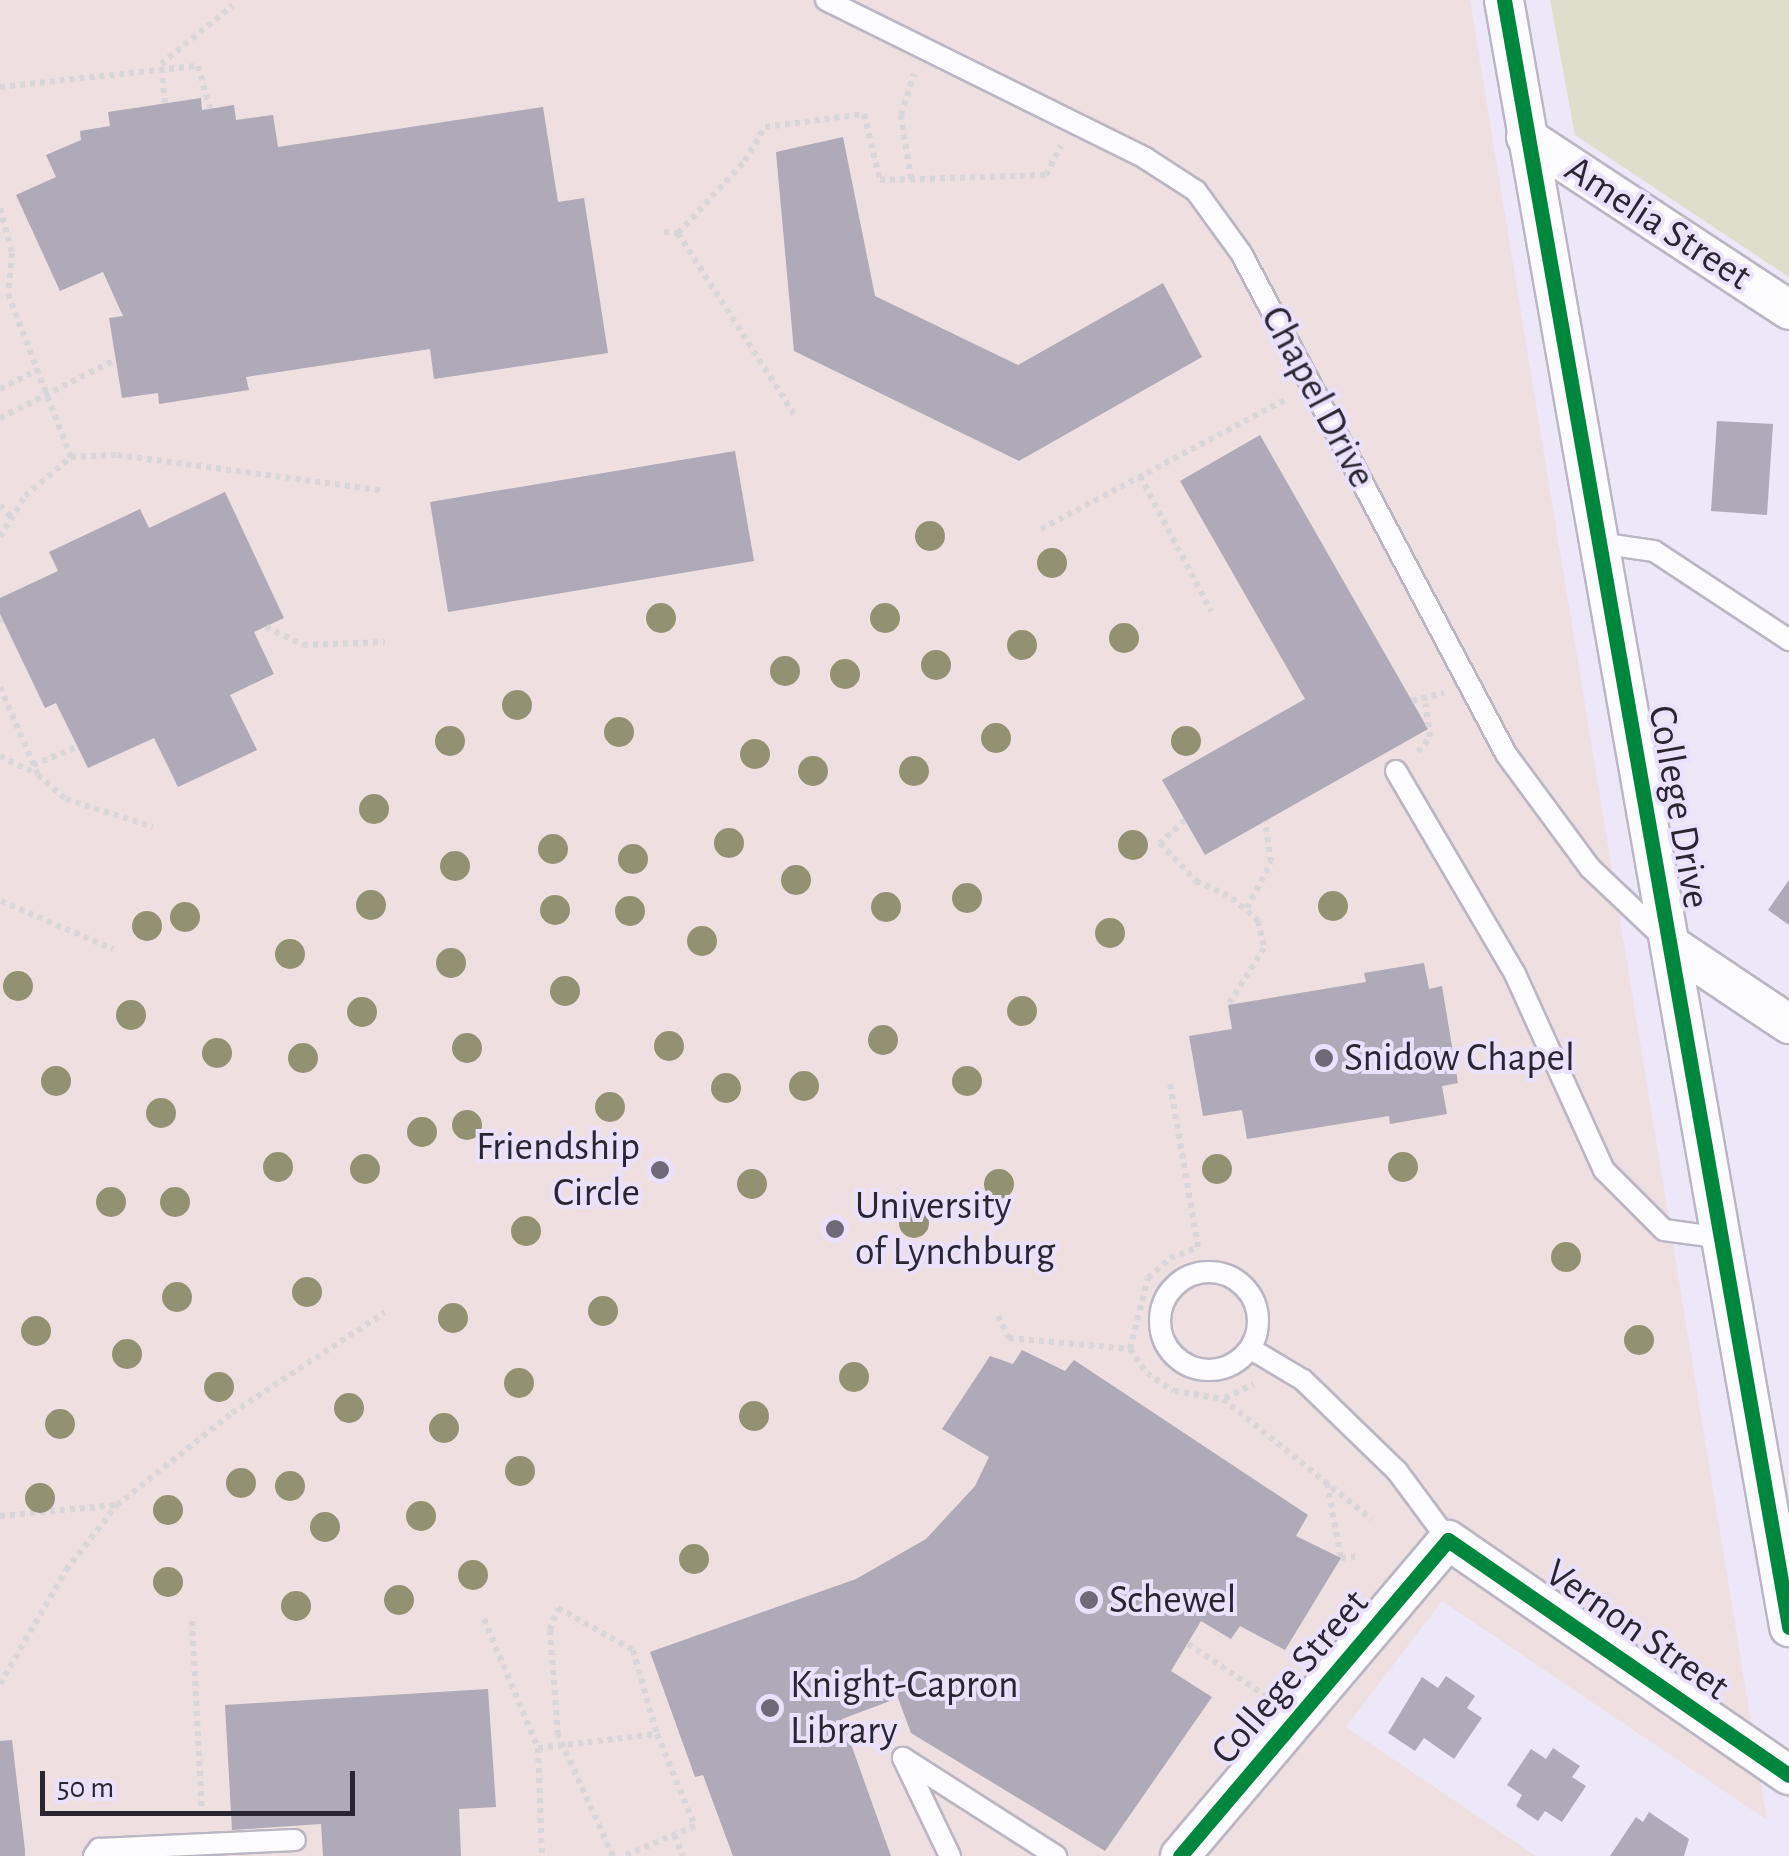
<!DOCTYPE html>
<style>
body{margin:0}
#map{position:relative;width:1789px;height:1856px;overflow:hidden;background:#ede8f8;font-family:"Alegreya Sans",sans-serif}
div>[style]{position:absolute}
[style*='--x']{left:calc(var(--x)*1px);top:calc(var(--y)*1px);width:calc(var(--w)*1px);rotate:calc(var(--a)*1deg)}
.education>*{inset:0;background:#eedfe0}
.green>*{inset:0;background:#dddecb}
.building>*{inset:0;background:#aeaab7}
.path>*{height:6px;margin-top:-3px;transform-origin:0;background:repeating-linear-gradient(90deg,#d8d6db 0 5px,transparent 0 10px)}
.roads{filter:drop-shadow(2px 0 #bab6c3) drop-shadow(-2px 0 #bab6c3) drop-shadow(0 2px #bab6c3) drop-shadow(0 -2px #bab6c3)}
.lane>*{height:20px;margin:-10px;padding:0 10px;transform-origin:10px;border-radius:10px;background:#fcfcfe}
.lane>.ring{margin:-10px;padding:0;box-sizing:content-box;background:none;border:20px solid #fcfcfe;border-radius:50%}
.street>*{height:38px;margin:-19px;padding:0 19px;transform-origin:19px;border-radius:19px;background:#fcfcfe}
.cycleway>*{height:15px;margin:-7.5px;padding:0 7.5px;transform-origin:7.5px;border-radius:7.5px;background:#00873e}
.trees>*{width:30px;height:30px;margin:-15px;border-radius:50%;background:#929273}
.dots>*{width:28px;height:28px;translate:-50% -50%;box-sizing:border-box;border:5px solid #eae1ff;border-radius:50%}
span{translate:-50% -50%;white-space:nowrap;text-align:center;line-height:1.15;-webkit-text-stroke:8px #eae1ff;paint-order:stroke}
.street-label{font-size:40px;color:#292631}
.poi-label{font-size:40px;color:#292631}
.left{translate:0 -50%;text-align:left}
.right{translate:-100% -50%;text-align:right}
.scale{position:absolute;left:40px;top:1771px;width:315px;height:45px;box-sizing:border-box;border:5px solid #292631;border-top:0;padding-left:12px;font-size:30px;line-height:35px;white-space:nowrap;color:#292631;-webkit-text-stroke:8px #eae1ff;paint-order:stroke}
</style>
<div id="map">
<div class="education">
<i style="clip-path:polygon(0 0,1470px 0,1767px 1820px,1442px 1601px,1346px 1727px,1536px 1856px,0 1856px)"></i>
</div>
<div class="green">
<i style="clip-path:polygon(1550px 0,1789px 0,1789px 277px,1575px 135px)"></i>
</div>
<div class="building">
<i style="clip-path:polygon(201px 98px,202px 110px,234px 105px,236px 120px,273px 115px,278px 147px,543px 107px,558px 202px,584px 198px,608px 353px,434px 379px,430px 349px,246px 377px,249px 390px,159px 404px,158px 393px,122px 398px,109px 318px,123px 316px,103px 272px,60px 291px,16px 195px,56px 177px,46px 155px,81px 140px,80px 131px,110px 126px,108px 112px)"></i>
<i style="clip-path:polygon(843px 137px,875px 296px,1018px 365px,1163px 283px,1202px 357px,1019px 461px,794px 351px,776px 152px)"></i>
<i style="clip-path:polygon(1717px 421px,1773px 424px,1767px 515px,1711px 511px)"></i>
<i style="clip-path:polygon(1260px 435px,1428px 729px,1205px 855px,1162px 780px,1305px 699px,1180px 481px)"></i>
<i style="clip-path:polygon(735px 451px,754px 561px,448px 612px,430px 502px)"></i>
<i style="clip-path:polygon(225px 492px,284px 618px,254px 632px,274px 674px,230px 695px,257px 750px,178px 787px,154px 738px,88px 768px,56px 703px,45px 708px,0 614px,0 598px,58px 571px,49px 552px,140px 509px,149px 528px)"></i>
<i style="clip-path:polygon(1789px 880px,1789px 925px,1768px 910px)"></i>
<i style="clip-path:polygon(1424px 963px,1429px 989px,1442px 986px,1458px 1083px,1442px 1086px,1447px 1114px,1390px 1124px,1389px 1116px,1247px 1139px,1242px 1110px,1203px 1116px,1189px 1036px,1232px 1029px,1228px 1005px,1366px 982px,1364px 973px)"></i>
<i style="clip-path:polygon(1022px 1350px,1065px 1371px,1074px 1360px,1308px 1515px,1296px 1536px,1341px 1558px,1285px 1650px,1240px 1626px,1231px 1639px,1201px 1621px,1171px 1671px,1212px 1697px,1105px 1851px,911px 1733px,898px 1698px,842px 1719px,891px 1856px,733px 1856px,703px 1775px,695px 1777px,650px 1652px,856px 1579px,926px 1539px,975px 1486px,989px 1457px,942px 1429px,990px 1356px,1013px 1364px)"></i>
<i style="clip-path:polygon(1446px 1676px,1475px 1696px,1467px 1708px,1482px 1718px,1454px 1759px,1424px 1738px,1415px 1751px,1388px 1733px,1422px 1677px,1438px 1688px)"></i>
<i style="clip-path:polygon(488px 1689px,496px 1807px,459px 1809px,461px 1856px,323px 1856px,321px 1824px,232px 1830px,225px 1705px)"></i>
<i style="clip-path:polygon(12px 1740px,25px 1850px,25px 1856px,0 1856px,0 1741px)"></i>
<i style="clip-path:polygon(1553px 1748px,1580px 1766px,1572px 1777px,1586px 1786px,1562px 1822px,1545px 1811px,1538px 1821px,1516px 1806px,1522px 1795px,1507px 1785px,1531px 1749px,1546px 1759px)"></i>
<i style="clip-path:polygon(1649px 1812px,1689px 1839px,1684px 1856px,1610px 1856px,1636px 1817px,1643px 1822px)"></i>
</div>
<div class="path">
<i style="--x:0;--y:87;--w:199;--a:-6.1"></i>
<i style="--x:198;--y:66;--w:44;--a:74.1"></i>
<i style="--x:165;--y:103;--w:39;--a:-96"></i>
<i style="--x:161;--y:64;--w:93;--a:-39.3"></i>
<i style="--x:911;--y:179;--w:65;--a:-98.9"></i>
<i style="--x:901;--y:115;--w:43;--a:-72.4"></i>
<i style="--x:0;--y:208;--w:47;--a:75.1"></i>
<i style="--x:12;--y:253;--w:41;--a:95.6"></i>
<i style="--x:8;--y:294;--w:175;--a:68.9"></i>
<i style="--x:664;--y:232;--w:14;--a:4"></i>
<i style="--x:0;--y:389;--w:42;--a:-27.2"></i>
<i style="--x:794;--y:414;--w:215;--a:-122.7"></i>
<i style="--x:678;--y:233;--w:98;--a:-47.1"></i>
<i style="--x:745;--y:161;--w:39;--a:-60"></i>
<i style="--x:765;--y:127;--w:100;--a:-7.5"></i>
<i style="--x:864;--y:114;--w:68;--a:76.4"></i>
<i style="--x:880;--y:180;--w:166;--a:-1.7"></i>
<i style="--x:1046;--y:175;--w:33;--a:-63"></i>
<i style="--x:0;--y:418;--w:129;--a:-26.8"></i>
<i style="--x:1140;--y:476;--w:153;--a:62.3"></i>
<i style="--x:0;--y:505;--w:18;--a:47"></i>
<i style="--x:1041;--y:529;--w:278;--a:-27.9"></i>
<i style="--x:0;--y:537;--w:48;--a:-58.6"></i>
<i style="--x:25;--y:496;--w:60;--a:-40.3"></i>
<i style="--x:71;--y:457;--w:46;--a:-2.5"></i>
<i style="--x:117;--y:455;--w:266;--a:7.6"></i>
<i style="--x:0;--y:621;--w:3;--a:-18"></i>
<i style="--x:266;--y:627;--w:41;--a:25.9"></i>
<i style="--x:303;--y:645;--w:82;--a:-2.1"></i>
<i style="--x:0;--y:687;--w:96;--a:66.6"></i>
<i style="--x:38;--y:775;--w:37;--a:41"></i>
<i style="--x:66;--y:799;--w:91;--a:17.8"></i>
<i style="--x:1412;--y:701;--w:33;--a:-14"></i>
<i style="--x:1418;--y:752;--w:19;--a:-51"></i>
<i style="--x:1430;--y:737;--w:34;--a:-98"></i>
<i style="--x:0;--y:756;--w:41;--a:25.9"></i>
<i style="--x:33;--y:765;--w:48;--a:-22.2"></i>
<i style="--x:1185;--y:820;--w:34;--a:137"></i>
<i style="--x:1160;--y:843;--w:52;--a:46.5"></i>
<i style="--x:1196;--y:881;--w:40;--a:25"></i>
<i style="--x:1232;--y:898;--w:35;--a:41"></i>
<i style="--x:1258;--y:921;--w:28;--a:77"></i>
<i style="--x:1264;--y:948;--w:67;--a:122.3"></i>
<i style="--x:1;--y:901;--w:122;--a:23.2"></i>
<i style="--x:1247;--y:908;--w:52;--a:-62.4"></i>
<i style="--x:1271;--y:862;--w:41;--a:-98.3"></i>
<i style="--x:998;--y:1316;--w:25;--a:63"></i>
<i style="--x:1009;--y:1338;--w:121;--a:5.2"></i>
<i style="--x:1130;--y:1349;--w:73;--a:-75.8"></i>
<i style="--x:1148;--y:1278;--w:30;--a:-42"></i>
<i style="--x:1170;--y:1258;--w:30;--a:-21"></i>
<i style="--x:1198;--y:1247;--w:166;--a:-99.7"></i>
<i style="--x:1130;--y:1349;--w:29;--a:55"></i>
<i style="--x:1147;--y:1373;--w:32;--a:34"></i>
<i style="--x:1174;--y:1391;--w:50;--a:9.3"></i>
<i style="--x:1223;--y:1399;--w:191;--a:39"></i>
<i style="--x:1225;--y:1398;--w:32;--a:-26"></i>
<i style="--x:1327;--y:1483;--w:76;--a:79.4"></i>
<i style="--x:1341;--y:1558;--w:14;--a:-4"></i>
<i style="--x:0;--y:1516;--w:117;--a:-5.4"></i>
<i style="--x:484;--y:1619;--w:140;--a:67.3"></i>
<i style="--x:538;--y:1748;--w:108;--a:87.9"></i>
<i style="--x:192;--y:1621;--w:194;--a:87"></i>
<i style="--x:1188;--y:1644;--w:94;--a:33.7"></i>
<i style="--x:0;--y:1684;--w:132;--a:-59.9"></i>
<i style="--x:66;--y:1570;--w:83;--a:-51.9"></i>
<i style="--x:117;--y:1505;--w:147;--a:-38.7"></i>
<i style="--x:232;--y:1413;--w:183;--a:-33.4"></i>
<i style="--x:538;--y:1748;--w:120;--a:-6.7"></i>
<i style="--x:674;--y:1835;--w:23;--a:67"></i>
<i style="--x:613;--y:1856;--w:133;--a:-114.4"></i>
<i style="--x:558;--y:1735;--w:105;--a:-94.4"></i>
<i style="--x:550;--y:1630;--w:23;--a:-70"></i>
<i style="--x:558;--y:1608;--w:86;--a:29.2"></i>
<i style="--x:633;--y:1650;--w:87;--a:74.1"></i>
<i style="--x:657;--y:1734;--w:100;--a:67.6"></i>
<i style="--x:695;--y:1826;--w:77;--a:157.1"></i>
</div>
<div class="roads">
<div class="lane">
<i style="--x:826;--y:0;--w:356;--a:26.3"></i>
<i style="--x:1145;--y:158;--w:61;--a:32.9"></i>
<i style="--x:1196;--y:191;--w:77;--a:54"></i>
<i style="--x:1241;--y:253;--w:567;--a:62.12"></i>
<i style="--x:1506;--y:754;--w:142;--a:53.6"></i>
<i style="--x:1590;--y:868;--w:102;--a:43.4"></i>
<i style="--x:1599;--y:543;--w:56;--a:8.3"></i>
<i style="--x:1654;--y:551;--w:162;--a:33.4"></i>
<i style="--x:1396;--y:771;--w:235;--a:59.6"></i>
<i style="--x:1515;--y:974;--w:215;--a:65.6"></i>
<i style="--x:1604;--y:1170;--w:85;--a:45"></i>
<i style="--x:1664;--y:1230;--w:60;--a:7.7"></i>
<i class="ring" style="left:1160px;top:1272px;width:78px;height:78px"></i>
<i style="--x:1251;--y:1349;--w:61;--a:30.8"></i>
<i style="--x:1303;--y:1380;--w:131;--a:44.1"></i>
<i style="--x:1397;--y:1471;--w:86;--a:53.5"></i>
<i style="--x:94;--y:1856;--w:9;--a:-54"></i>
<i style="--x:99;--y:1849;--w:196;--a:-2.6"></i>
<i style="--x:950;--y:1856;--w:109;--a:-115.6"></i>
<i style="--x:903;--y:1758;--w:182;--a:32.6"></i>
</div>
<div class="street">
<i style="--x:1504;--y:0;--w:1652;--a:80.06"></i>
<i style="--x:1526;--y:137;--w:315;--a:33.3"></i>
<i style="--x:1671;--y:945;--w:142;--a:33.8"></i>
<i style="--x:1180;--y:1856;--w:414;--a:-49.7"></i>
<i style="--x:1448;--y:1540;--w:414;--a:34.6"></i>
</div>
</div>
<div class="cycleway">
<i style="--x:1504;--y:0;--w:1652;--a:80.06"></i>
<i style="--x:1180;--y:1856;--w:414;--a:-49.7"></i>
<i style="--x:1448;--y:1540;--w:414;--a:34.6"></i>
</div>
<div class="trees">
<i style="left:930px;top:536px"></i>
<i style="left:1052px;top:563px"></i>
<i style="left:661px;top:618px"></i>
<i style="left:885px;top:618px"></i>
<i style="left:1124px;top:638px"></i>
<i style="left:1022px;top:645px"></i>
<i style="left:936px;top:665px"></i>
<i style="left:785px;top:671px"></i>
<i style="left:845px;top:674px"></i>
<i style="left:517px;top:705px"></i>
<i style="left:619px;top:732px"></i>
<i style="left:996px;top:738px"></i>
<i style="left:450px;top:741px"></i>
<i style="left:1186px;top:741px"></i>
<i style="left:755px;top:754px"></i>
<i style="left:813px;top:771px"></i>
<i style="left:914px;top:771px"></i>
<i style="left:374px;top:809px"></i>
<i style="left:729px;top:843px"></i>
<i style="left:1133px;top:845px"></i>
<i style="left:553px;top:849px"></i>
<i style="left:633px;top:859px"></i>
<i style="left:455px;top:866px"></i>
<i style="left:796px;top:880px"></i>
<i style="left:967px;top:898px"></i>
<i style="left:371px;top:905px"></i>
<i style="left:1333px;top:906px"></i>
<i style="left:886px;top:907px"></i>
<i style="left:555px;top:910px"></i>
<i style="left:630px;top:911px"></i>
<i style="left:185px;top:917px"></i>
<i style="left:147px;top:926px"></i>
<i style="left:1110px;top:933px"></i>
<i style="left:702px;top:941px"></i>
<i style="left:290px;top:954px"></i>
<i style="left:451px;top:963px"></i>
<i style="left:18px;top:986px"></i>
<i style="left:565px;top:991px"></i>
<i style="left:1022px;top:1011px"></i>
<i style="left:362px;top:1012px"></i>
<i style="left:131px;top:1015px"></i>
<i style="left:883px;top:1040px"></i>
<i style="left:669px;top:1046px"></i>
<i style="left:467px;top:1048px"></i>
<i style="left:217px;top:1053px"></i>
<i style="left:303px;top:1058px"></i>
<i style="left:56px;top:1081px"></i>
<i style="left:967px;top:1081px"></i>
<i style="left:804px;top:1086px"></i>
<i style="left:726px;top:1088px"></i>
<i style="left:610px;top:1107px"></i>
<i style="left:161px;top:1113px"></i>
<i style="left:467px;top:1125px"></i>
<i style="left:422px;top:1132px"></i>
<i style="left:278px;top:1167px"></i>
<i style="left:1403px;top:1167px"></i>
<i style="left:365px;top:1169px"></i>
<i style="left:1217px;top:1169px"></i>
<i style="left:752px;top:1184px"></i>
<i style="left:999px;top:1184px"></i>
<i style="left:111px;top:1202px"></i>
<i style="left:175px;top:1202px"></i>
<i style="left:914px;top:1223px"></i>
<i style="left:526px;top:1231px"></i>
<i style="left:1566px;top:1257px"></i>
<i style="left:307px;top:1292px"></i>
<i style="left:177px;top:1297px"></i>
<i style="left:603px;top:1311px"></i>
<i style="left:453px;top:1318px"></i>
<i style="left:36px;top:1331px"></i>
<i style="left:1639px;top:1340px"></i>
<i style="left:127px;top:1354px"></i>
<i style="left:854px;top:1377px"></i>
<i style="left:519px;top:1383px"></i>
<i style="left:219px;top:1387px"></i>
<i style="left:349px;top:1408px"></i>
<i style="left:754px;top:1416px"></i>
<i style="left:60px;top:1424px"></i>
<i style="left:444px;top:1428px"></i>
<i style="left:520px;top:1471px"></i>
<i style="left:241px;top:1483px"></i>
<i style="left:290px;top:1486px"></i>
<i style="left:40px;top:1498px"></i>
<i style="left:168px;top:1510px"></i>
<i style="left:421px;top:1516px"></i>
<i style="left:325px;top:1527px"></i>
<i style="left:694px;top:1559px"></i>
<i style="left:473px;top:1575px"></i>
<i style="left:168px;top:1582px"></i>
<i style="left:399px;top:1600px"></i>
<i style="left:296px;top:1606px"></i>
</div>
<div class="dots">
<i style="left:1324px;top:1058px;background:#6e6a77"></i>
<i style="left:660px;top:1170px;background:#6e6a77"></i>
<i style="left:835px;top:1229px;background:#6e6a77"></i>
<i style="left:1089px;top:1600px;background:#6e6a77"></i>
<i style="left:770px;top:1708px;background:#6e6a77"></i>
</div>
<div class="street-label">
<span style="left:1658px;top:223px;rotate:33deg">Amelia Street</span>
<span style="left:1318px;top:397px;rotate:62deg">Chapel Drive</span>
<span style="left:1679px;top:807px;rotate:80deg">College Drive</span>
<span style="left:1637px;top:1630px;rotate:35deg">Vernon Street</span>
<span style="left:1290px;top:1677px;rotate:-49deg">College Street</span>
</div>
<div class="poi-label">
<span class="left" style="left:1344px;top:1058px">Snidow Chapel</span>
<span class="right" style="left:640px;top:1170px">Friendship<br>Circle</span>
<span class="left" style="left:855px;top:1229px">University<br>of Lynchburg</span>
<span class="left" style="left:1109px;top:1600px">Schewel</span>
<span class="left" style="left:790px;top:1708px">Knight-Capron<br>Library</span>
</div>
<div class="scale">50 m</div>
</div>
